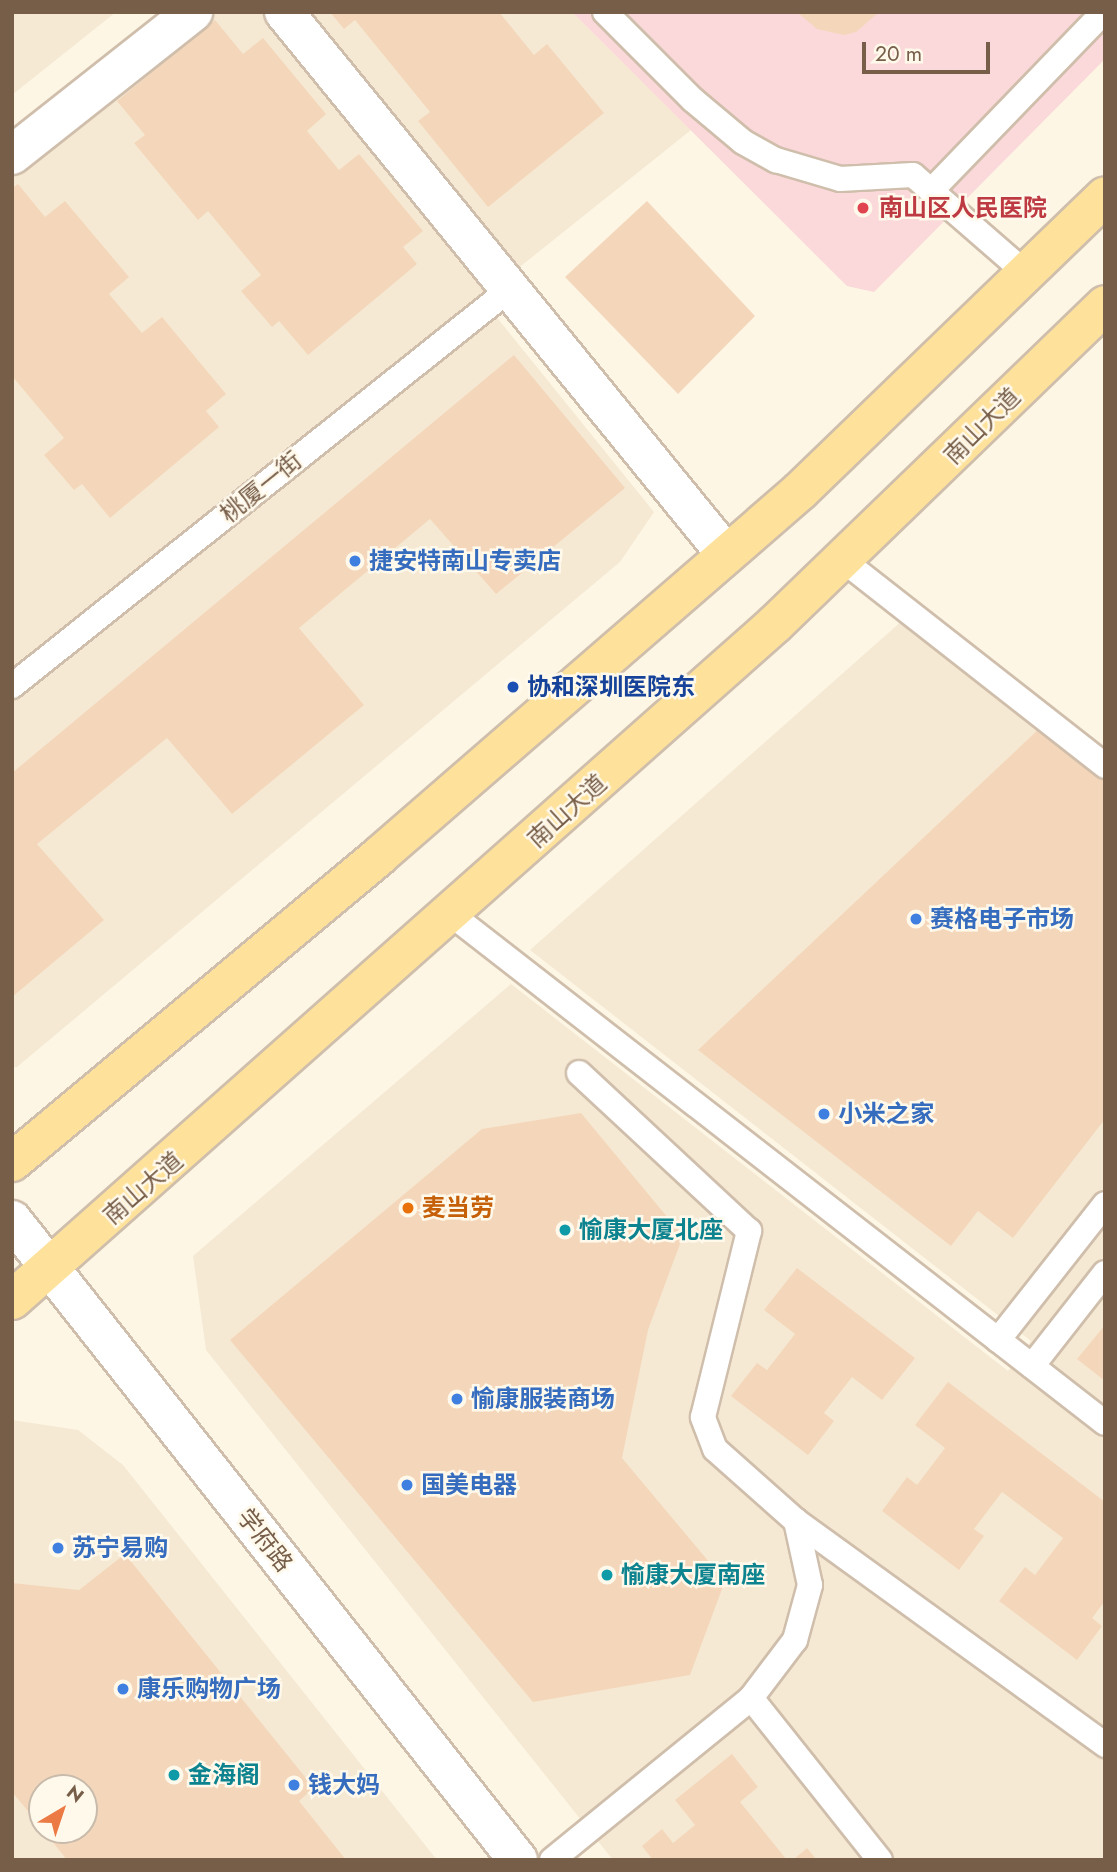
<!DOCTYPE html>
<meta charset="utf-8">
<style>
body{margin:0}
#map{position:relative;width:1117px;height:1872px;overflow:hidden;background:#fdf6e5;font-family:Jost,"Noto Sans SC",sans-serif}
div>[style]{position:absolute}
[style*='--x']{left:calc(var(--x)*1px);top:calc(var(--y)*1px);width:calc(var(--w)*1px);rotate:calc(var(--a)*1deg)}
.residential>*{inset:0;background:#f5e9d3}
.medical>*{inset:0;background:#fbd8d9}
.building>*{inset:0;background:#f4d7bb}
.roads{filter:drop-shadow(2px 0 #cfbeab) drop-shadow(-2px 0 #cfbeab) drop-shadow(0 2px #cfbeab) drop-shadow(0 -2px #cfbeab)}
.lane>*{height:24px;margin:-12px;padding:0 12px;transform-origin:12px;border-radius:12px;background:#fff}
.street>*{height:38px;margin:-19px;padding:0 19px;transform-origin:19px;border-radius:19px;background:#fff}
.secondary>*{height:38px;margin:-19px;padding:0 19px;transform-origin:19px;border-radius:19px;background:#fff}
.primary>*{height:38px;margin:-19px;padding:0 19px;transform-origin:19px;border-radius:19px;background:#fee29b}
.dots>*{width:19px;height:19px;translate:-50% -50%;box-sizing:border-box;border:4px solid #fff9ec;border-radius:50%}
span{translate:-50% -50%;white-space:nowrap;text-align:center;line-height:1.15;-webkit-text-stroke:5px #fff9ec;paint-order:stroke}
.health-label{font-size:24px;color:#be3a42;font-weight:700}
.left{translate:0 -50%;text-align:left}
.street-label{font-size:24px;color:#775e49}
.shop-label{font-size:24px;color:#366cbe;font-weight:700}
.transit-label{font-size:24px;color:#164399;font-weight:700}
.food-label{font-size:24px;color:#c56008;font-weight:700}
.culture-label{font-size:24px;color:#0d838f;font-weight:700}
.frame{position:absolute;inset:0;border:14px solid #775e49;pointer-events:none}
.north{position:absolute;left:28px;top:1774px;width:70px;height:70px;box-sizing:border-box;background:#fff9ec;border:2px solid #c9bbab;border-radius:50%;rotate:39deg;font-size:19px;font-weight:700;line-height:28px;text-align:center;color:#775e49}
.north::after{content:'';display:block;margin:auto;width:24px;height:32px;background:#ec7a45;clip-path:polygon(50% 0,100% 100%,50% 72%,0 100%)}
.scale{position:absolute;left:862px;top:42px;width:128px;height:32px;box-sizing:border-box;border:4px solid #775e49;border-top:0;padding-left:9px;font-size:21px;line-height:24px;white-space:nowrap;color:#775e49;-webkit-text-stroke:5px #fff9ec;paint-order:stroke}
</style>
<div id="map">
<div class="residential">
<i style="clip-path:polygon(12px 12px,116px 12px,12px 95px)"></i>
<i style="clip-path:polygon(218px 12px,572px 12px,691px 130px,12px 673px,12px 177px)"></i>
<i style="clip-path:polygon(494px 314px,654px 512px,620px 562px,17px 1067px,12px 1067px,12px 700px)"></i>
<i style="clip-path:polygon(921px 604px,1105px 749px,1105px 1860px,613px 1860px,206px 1350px,193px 1256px,511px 984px,1008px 1371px,1031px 1341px,530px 950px)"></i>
<i style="clip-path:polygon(evenodd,12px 1420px,78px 1430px,123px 1465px,437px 1860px,12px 1860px,12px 1420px,42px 1788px,84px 1788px,84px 1830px,42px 1830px,42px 1788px)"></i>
</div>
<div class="medical">
<i style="clip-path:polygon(572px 12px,1105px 12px,1105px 59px,874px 292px,847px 286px)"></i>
</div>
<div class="building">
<i style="clip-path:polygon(330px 12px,499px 12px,534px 55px,547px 44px,604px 113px,488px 207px,418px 121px,430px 112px,355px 20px,344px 29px)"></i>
<i style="clip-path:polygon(797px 12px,879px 12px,856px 32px,844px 35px,817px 29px)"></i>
<i style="clip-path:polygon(215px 20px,243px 54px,263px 38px,326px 114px,307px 131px,339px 170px,359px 154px,423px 231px,403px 247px,417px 264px,308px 355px,279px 321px,272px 327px,241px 291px,261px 275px,208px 211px,198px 220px,134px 143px,145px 135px,117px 101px)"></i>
<i style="clip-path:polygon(18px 184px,45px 217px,65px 201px,129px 277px,109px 294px,142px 333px,162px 317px,226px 394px,206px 411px,219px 427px,110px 518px,82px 484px,74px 490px,44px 455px,64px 438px,12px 376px,12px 188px)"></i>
<i style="clip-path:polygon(647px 201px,755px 316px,678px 394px,565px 277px)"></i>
<i style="clip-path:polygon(514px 355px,625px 488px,496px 594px,430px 519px,299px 628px,364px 705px,232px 814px,167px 738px,37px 844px,104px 920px,12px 997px,12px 773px)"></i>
<i style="clip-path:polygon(1041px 727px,1105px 777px,1105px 1119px,1013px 1238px,978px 1211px,951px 1246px,698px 1050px)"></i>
<i style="clip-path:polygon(581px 1113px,683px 1236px,648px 1330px,622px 1458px,725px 1581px,690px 1675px,533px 1702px,230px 1340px,482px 1129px)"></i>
<i style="clip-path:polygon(797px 1268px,915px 1358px,882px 1400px,852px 1377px,824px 1413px,834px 1421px,808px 1455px,731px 1396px,757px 1363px,767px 1370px,795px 1334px,764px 1310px)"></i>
<i style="clip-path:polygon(1105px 1325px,1105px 1381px,1077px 1359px)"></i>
<i style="clip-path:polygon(948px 1382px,1105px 1502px,1105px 1601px,1092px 1618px,1102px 1626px,1077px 1660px,999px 1601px,1025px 1567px,1035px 1575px,1063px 1538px,1002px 1492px,974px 1529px,984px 1536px,959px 1570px,882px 1511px,907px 1477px,917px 1485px,945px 1448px,915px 1425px)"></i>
<i style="clip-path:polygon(125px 1554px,314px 1788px,299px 1801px,346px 1860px,67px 1860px,43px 1830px,84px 1830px,84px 1788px,42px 1788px,42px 1828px,12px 1792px,12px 1583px,79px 1590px)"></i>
<i style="clip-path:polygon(732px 1754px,758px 1787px,740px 1802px,787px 1860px,653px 1860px,642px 1846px,662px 1829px,673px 1843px,695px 1825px,675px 1800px)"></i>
<i style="clip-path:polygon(807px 1848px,817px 1860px,793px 1860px)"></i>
</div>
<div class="roads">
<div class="lane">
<i style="--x:605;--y:12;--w:124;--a:45"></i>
<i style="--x:693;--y:100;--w:65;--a:40"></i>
<i style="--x:743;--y:142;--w:38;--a:29"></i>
<i style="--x:776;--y:160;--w:67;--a:16.5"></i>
<i style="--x:840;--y:179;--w:73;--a:-3.1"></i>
<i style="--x:913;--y:175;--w:152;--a:41"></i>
<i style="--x:931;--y:191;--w:249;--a:-46"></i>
<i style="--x:844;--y:561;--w:332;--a:38.1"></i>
<i style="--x:12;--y:686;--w:637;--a:-38.56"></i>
<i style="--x:452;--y:915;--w:827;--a:37.88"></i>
<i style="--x:998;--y:1340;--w:173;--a:-51.8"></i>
<i style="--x:1032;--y:1366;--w:118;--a:-51.9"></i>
<i style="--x:796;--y:1521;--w:382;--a:35.9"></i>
<i style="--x:751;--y:1698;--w:207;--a:51.5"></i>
<i style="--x:552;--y:1860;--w:257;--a:-39.1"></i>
<i style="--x:751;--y:1698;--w:73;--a:-52.8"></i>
<i style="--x:795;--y:1640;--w:57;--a:-74.7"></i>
<i style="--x:810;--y:1585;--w:66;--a:-102.3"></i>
<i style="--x:796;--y:1521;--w:108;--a:-138.4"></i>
<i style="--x:715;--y:1449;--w:34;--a:-111"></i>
<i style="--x:703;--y:1417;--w:192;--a:-76.1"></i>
<i style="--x:749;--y:1231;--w:232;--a:-137.1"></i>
</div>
<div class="street">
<i style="--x:284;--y:12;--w:699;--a:50.8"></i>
<i style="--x:12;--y:155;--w:231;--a:-38.3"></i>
</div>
<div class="secondary">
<i style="--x:12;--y:1220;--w:816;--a:51.67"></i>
</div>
<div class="primary">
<i style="--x:12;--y:1162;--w:478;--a:-39.8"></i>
<i style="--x:379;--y:856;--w:557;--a:-40.92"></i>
<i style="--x:800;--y:491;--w:424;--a:-44"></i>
<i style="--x:12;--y:1300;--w:1019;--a:-41.54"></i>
<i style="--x:775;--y:624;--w:459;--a:-44"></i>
</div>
</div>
<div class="dots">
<i style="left:863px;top:208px;background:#e0444e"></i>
<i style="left:355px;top:561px;background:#3f7fe0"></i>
<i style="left:513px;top:687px;background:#1a4fb4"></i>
<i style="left:916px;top:919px;background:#3f7fe0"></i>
<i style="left:824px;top:1114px;background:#3f7fe0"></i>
<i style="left:408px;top:1208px;background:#e8710a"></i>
<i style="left:565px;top:1230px;background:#0f9aa8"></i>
<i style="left:457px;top:1399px;background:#3f7fe0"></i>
<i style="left:407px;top:1485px;background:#3f7fe0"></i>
<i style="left:58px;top:1548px;background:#3f7fe0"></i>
<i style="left:607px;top:1575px;background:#0f9aa8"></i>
<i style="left:123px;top:1689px;background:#3f7fe0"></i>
<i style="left:174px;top:1775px;background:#0f9aa8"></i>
<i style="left:294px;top:1785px;background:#3f7fe0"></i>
</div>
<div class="health-label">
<span class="left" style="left:879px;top:208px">南山区人民医院</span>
</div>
<div class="street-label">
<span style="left:982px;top:426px;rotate:-45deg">南山大道</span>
<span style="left:261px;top:487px;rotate:-39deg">桃厦一街</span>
<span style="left:567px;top:811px;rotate:-42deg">南山大道</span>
<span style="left:143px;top:1188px;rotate:-41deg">南山大道</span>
<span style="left:265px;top:1540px;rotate:52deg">学府路</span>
</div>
<div class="shop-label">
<span class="left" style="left:369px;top:561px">捷安特南山专卖店</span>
<span class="left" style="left:930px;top:919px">赛格电子市场</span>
<span class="left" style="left:838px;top:1114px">小米之家</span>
<span class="left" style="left:471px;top:1399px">愉康服装商场</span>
<span class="left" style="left:421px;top:1485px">国美电器</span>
<span class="left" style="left:72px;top:1548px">苏宁易购</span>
<span class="left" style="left:137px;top:1689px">康乐购物广场</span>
<span class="left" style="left:308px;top:1785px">钱大妈</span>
</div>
<div class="transit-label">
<span class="left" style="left:527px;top:687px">协和深圳医院东</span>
</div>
<div class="food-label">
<span class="left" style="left:422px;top:1208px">麦当劳</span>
</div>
<div class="culture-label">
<span class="left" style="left:579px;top:1230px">愉康大厦北座</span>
<span class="left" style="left:621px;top:1575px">愉康大厦南座</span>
<span class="left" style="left:188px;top:1775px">金海阁</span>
</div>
<div class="frame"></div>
<div class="north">N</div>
<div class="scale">20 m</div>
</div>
